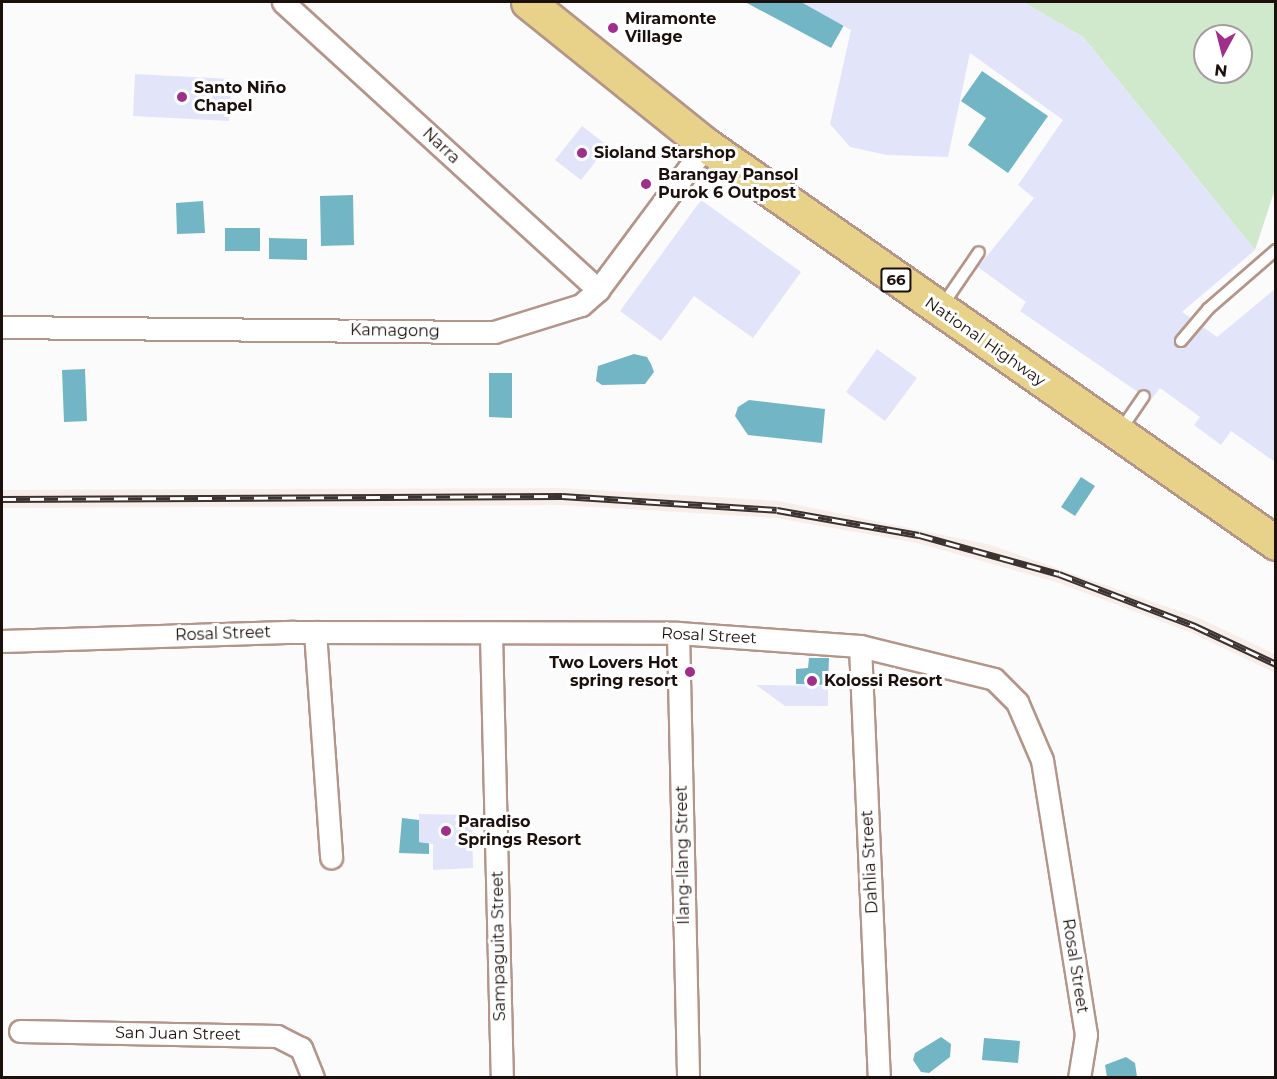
<!DOCTYPE html>
<meta charset="utf-8">
<style>
body{margin:0}
#map{position:relative;width:1277px;height:1079px;overflow:hidden;background:#fbfbfb;font-family:Montserrat,sans-serif}
div>[style]{position:absolute}
[style*='--x']{left:calc(var(--x)*1px);top:calc(var(--y)*1px);width:calc(var(--w)*1px);rotate:calc(var(--a)*1deg)}
.built>*{inset:0;background:#f7eeea}
.green>*{inset:0;background:#d0e9cd}
.water>*{inset:0;background:#72b6c5}
.building>*{inset:0;background:#e2e5fa}
.roads{filter:drop-shadow(2px 0 #b4958a) drop-shadow(-2px 0 #b4958a) drop-shadow(0 2px #b4958a) drop-shadow(0 -2px #b4958a)}
.service>*{height:10px;margin:-5px;padding:0 5px;transform-origin:5px;border-radius:5px;background:#fff}
.minor>*{height:21px;margin:-10.5px;padding:0 10.5px;transform-origin:10.5px;border-radius:10.5px;background:#fff}
.primary>*{height:33px;margin:-16.5px;padding:0 16.5px;transform-origin:16.5px;border-radius:16.5px;background:#e8d189}
.rail>*{height:7px;margin-top:-3.5px;transform-origin:0;background:repeating-linear-gradient(90deg,#fff 0 14px,#3c322f 0 28px);box-sizing:border-box;border-block:2px solid #3c322f}
.dots>*{width:16px;height:16px;translate:-50% -50%;box-sizing:border-box;border:3px solid #fff;border-radius:50%}
span{translate:-50% -50%;white-space:nowrap;text-align:center;line-height:1.15;-webkit-text-stroke:6px #fff;paint-order:stroke}
.shield-label span{padding:2px 4px;background:#fff;border:2px solid;border-radius:4px;-webkit-text-stroke-width:0}
.shield-label{font-size:15px;color:#1b100c;font-weight:700}
.poi-label{font-size:16px;color:#1b100c;font-weight:700}
.left{translate:0 -50%;text-align:left}
.right{translate:-100% -50%;text-align:right}
.street-label{font-size:16px;color:#1b100c}
.frame{position:absolute;inset:0;border:3px solid #1b100c;pointer-events:none}
.north{position:absolute;left:1193px;top:24px;width:60px;height:60px;box-sizing:border-box;background:#fff;border:2px solid #a49f9e;border-radius:50%;rotate:187deg;font-size:16px;font-weight:700;line-height:24px;text-align:center;color:#1b100c}
.north::after{content:'';display:block;margin:auto;width:21px;height:27px;background:#a02f8c;clip-path:polygon(50% 0,100% 100%,50% 72%,0 100%)}
</style>
<div id="map">
<div class="built">
<i style="clip-path:polygon(562px 488px,779px 501px,991px 545px,1199px 618px,1275px 654px,1275px 673px,1192px 633px,1056px 582px,917px 543px,776px 518px,562px 505px,2px 508px,2px 490px)"></i>
</div>
<div class="green">
<i style="clip-path:polygon(evenodd,1023px 2px,1275px 2px,1275px 189px,1255px 250px,1083px 37px,1023px 2px,1205px 36px,1241px 36px,1241px 72px,1205px 72px,1205px 36px)"></i>
</div>
<div class="water">
<i style="clip-path:polygon(745px 2px,857px 2px,831px 48px)"></i>
<i style="clip-path:polygon(982px 71px,1048px 116px,1008px 173px,968px 145px,986px 118px,961px 101px)"></i>
<i style="clip-path:polygon(353px 195px,354px 245px,321px 246px,320px 196px)"></i>
<i style="clip-path:polygon(203px 201px,205px 233px,177px 234px,176px 203px)"></i>
<i style="clip-path:polygon(225px 228px,260px 228px,260px 251px,225px 251px)"></i>
<i style="clip-path:polygon(269px 238px,307px 239px,307px 260px,269px 259px)"></i>
<i style="clip-path:polygon(634px 354px,647px 357px,651px 364px,654px 372px,645px 384px,602px 385px,596px 381px,598px 366px)"></i>
<i style="clip-path:polygon(85px 369px,87px 421px,64px 422px,62px 370px)"></i>
<i style="clip-path:polygon(489px 373px,512px 373px,512px 418px,489px 417px)"></i>
<i style="clip-path:polygon(749px 400px,825px 409px,822px 443px,748px 435px,735px 416px,738px 407px)"></i>
<i style="clip-path:polygon(1081px 477px,1095px 486px,1075px 516px,1061px 507px)"></i>
<i style="clip-path:polygon(809px 658px,829px 658px,828px 685px,796px 684px,796px 669px,808px 668px)"></i>
<i style="clip-path:polygon(402px 818px,419px 820px,419px 842px,429px 843px,429px 854px,399px 853px)"></i>
<i style="clip-path:polygon(941px 1037px,951px 1044px,950px 1057px,929px 1073px,921px 1072px,913px 1060px,915px 1053px)"></i>
<i style="clip-path:polygon(984px 1038px,1020px 1041px,1018px 1063px,982px 1060px)"></i>
<i style="clip-path:polygon(1126px 1057px,1135px 1063px,1137px 1077px,1107px 1077px,1105px 1065px)"></i>
</div>
<div class="building">
<i style="clip-path:polygon(801px 2px,1023px 2px,1083px 37px,1255px 250px,1182px 312px,1191px 318px,1175px 337px,1176px 346px,1186px 346px,1203px 327px,1217px 337px,1275px 289px,1275px 462px,1231px 431px,1221px 445px,1194px 425px,1200px 417px,1160px 388px,1150px 401px,1149px 390px,1138px 392px,1020px 311px,1026px 302px,978px 267px,1034px 198px,1018px 185px,1063px 120px,970px 53px,948px 157px,887px 155px,850px 147px,830px 124px,851px 30px)"></i>
<i style="clip-path:polygon(135px 74px,232px 79px,229px 121px,133px 116px)"></i>
<i style="clip-path:polygon(582px 126px,608px 146px,581px 180px,555px 160px)"></i>
<i style="clip-path:polygon(701px 200px,801px 272px,753px 338px,694px 296px,661px 341px,620px 311px)"></i>
<i style="clip-path:polygon(877px 349px,917px 378px,885px 421px,846px 392px)"></i>
<i style="clip-path:polygon(756px 685px,828px 686px,828px 706px,785px 706px)"></i>
<i style="clip-path:polygon(419px 814px,472px 815px,473px 868px,433px 870px,433px 844px,419px 842px)"></i>
</div>
<div class="roads">
<div class="service">
<i style="--x:942;--y:306;--w:65;--a:-55.6"></i>
<i style="--x:1181;--y:341;--w:42;--a:-49.8"></i>
<i style="--x:1208;--y:309;--w:90;--a:-40.9"></i>
<i style="--x:1120;--y:431;--w:42;--a:-55.6"></i>
</div>
<div class="minor">
<i style="--x:283;--y:2;--w:427;--a:42.4"></i>
<i style="--x:2;--y:327;--w:492;--a:0.6"></i>
<i style="--x:494;--y:332;--w:91;--a:-17.2"></i>
<i style="--x:581;--y:305;--w:23;--a:-41"></i>
<i style="--x:598;--y:290;--w:181;--a:-53.3"></i>
<i style="--x:315;--y:632;--w:226;--a:85.9"></i>
<i style="--x:678;--y:633;--w:445;--a:88.7"></i>
<i style="--x:491;--y:634;--w:444;--a:88.6"></i>
<i style="--x:2;--y:641;--w:292;--a:-1.8"></i>
<i style="--x:294;--y:632;--w:384;--a:0.1"></i>
<i style="--x:678;--y:633;--w:182;--a:4.1"></i>
<i style="--x:860;--y:646;--w:138;--a:13.8"></i>
<i style="--x:994;--y:679;--w:33;--a:45"></i>
<i style="--x:1017;--y:702;--w:63;--a:66.7"></i>
<i style="--x:1042;--y:760;--w:278;--a:80.9"></i>
<i style="--x:1086;--y:1035;--w:44;--a:99.2"></i>
<i style="--x:860;--y:646;--w:432;--a:87.5"></i>
<i style="--x:20;--y:1031;--w:257;--a:1.1"></i>
<i style="--x:277;--y:1036;--w:27;--a:27"></i>
<i style="--x:301;--y:1048;--w:32;--a:68"></i>
</div>
<div class="primary">
<i style="--x:528;--y:2;--w:228;--a:38.8"></i>
<i style="--x:706;--y:145;--w:695;--a:34.92"></i>
</div>
</div>
<div class="rail">
<i style="--x:2;--y:499;--w:560;--a:-0.31"></i>
<i style="--x:562;--y:496;--w:215;--a:3.7"></i>
<i style="--x:777;--y:510;--w:144;--a:10"></i>
<i style="--x:919;--y:535;--w:145;--a:15.6"></i>
<i style="--x:1059;--y:574;--w:146;--a:20.9"></i>
<i style="--x:1195;--y:626;--w:89;--a:25.1"></i>
</div>
<div class="dots">
<i style="left:613px;top:28px;background:#a02f8c"></i>
<i style="left:182px;top:97px;background:#a02f8c"></i>
<i style="left:582px;top:153px;background:#a02f8c"></i>
<i style="left:646px;top:184px;background:#a02f8c"></i>
<i style="left:690px;top:672px;background:#a02f8c"></i>
<i style="left:812px;top:681px;background:#a02f8c"></i>
<i style="left:446px;top:831px;background:#a02f8c"></i>
</div>
<div class="shield-label">
<span style="left:896px;top:280px">66</span>
</div>
<div class="poi-label">
<span class="left" style="left:625px;top:28px">Miramonte<br>Village</span>
<span class="left" style="left:194px;top:97px">Santo Niño<br>Chapel</span>
<span class="left" style="left:594px;top:153px">Sioland Starshop</span>
<span class="left" style="left:658px;top:184px">Barangay Pansol<br>Purok 6 Outpost</span>
<span class="right" style="left:678px;top:672px">Two Lovers Hot<br>spring resort</span>
<span class="left" style="left:824px;top:681px">Kolossi Resort</span>
<span class="left" style="left:458px;top:831px">Paradiso<br>Springs Resort</span>
</div>
<div class="street-label">
<span style="left:441px;top:146px;rotate:43deg">Narra</span>
<span style="left:395px;top:331px;rotate:1deg">Kamagong</span>
<span style="left:985px;top:342px;rotate:35deg">National Highway</span>
<span style="left:223px;top:634px;rotate:-2deg">Rosal Street</span>
<span style="left:709px;top:636px;rotate:3deg">Rosal Street</span>
<span style="left:683px;top:855px;rotate:-91deg">Ilang-Ilang Street</span>
<span style="left:870px;top:862px;rotate:-93deg">Dahlia Street</span>
<span style="left:499px;top:946px;rotate:-91deg">Sampaguita Street</span>
<span style="left:1075px;top:966px;rotate:81deg">Rosal Street</span>
<span style="left:178px;top:1034px;rotate:1deg">San Juan Street</span>
</div>
<div class="frame"></div>
<div class="north">N</div>
</div>
